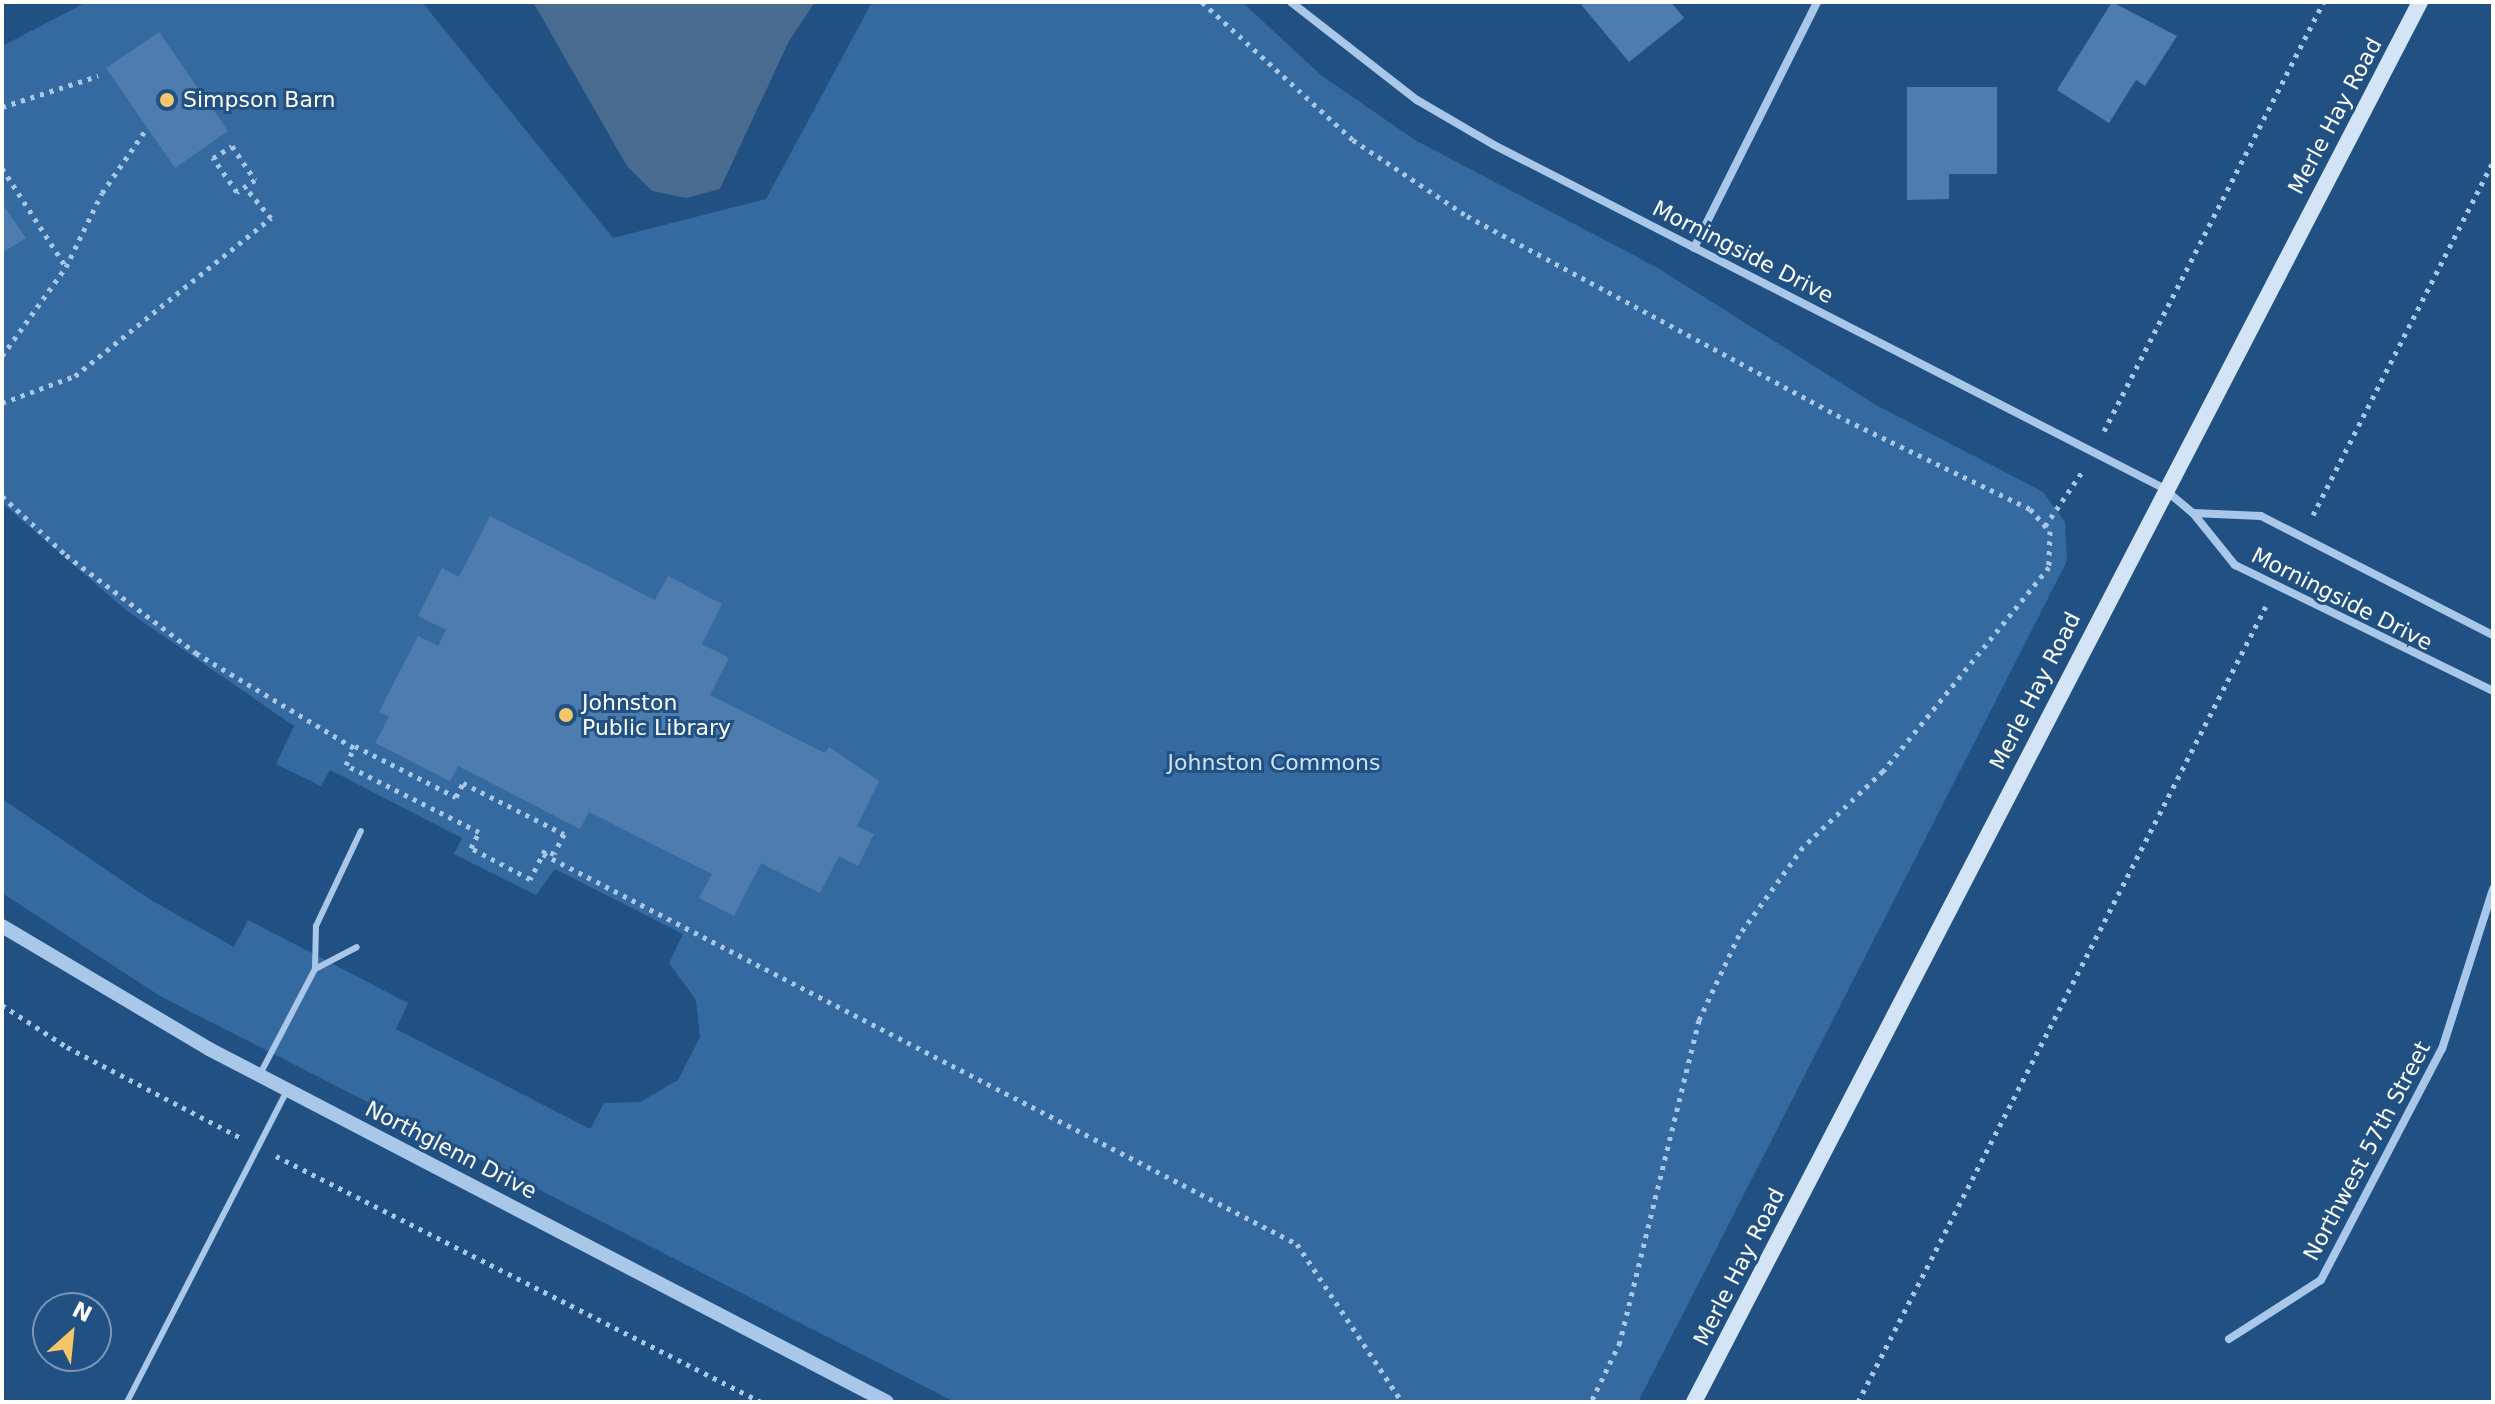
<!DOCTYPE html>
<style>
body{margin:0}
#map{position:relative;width:2495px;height:1404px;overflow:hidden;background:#215083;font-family:"DejaVu Sans",sans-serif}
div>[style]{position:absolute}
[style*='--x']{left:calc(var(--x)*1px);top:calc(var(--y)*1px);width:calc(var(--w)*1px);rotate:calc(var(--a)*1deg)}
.green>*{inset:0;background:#356aa1}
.water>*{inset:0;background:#496b90}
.building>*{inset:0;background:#4e7cae}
.path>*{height:5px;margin-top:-2.5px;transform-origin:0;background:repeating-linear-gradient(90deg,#a9c8e9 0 4px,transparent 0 10px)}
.service>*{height:6px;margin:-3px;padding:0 3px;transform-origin:3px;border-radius:3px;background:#a9c8e9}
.minor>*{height:8px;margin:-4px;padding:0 4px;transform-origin:4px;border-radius:4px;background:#a9c8e9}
.tertiary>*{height:14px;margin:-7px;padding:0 7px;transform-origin:7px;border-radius:7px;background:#a9c8e9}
.secondary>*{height:16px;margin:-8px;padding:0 8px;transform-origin:8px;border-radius:8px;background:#d4e4f7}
.dots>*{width:22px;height:22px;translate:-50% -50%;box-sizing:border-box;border:4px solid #215083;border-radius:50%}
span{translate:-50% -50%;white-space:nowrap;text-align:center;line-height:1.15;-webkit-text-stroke:6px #215083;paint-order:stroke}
.poi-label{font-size:22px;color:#fff}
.left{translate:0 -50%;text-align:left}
.street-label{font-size:22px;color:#fff}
.park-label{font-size:22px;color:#cde2f7}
.frame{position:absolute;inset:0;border:4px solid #fff;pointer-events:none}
.north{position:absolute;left:32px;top:1292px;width:80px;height:80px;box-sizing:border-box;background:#215083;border:2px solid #7a96b5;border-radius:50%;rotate:27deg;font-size:22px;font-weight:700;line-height:32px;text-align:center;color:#fff}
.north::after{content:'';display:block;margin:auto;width:28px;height:36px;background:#f5c76a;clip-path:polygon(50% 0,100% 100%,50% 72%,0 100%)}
</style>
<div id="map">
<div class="green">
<i style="clip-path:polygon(87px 2px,422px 2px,613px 238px,766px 199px,872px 2px,1242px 2px,1322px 76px,1415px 140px,1656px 267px,1876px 405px,2043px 492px,2065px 522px,2067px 561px,1638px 1402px,955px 1402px,160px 996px,2px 893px,2px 799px,151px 900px,234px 947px,248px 920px,408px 1003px,396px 1029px,590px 1129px,604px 1103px,640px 1102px,678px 1080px,700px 1037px,696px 1000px,669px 963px,683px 934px,555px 869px,536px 895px,454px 854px,462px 838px,330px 770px,321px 786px,276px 764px,294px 726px,127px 611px,2px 503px,2px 46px)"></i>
</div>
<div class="water">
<i style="clip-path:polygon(533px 2px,815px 2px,789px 41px,720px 189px,686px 198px,652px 191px,627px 166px)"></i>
</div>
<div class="building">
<i style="clip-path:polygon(1579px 2px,1671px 2px,1684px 18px,1629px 62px)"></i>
<i style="clip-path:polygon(2112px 2px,2177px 36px,2145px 86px,2136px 80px,2109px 123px,2057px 90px)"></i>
<i style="clip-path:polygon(159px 32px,228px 131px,175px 168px,106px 68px)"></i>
<i style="clip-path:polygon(1907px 87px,1997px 87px,1997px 174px,1949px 174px,1949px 199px,1907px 200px)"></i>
<i style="clip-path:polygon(2px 203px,26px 238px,2px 253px)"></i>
<i style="clip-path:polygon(490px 516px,655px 600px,668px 576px,722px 604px,702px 644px,729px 658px,710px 695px,825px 753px,829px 747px,879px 781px,857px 826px,874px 834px,858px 866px,839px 856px,820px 893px,761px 863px,734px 916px,699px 898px,712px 874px,589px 812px,580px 829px,458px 766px,450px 781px,375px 743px,389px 717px,379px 712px,418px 636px,438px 646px,446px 630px,418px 616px,442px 568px,459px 577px)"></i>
</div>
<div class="path">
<i style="--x:1202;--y:2;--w:205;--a:42.4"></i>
<i style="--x:1353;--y:140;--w:137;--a:33.7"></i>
<i style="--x:1467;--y:216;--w:430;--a:28.3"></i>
<i style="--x:1846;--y:420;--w:204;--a:25.8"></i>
<i style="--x:2030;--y:509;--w:30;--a:48"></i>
<i style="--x:2050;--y:531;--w:36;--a:92"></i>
<i style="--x:2049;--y:567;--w:263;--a:129.1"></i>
<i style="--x:1883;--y:771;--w:110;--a:136.5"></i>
<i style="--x:1803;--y:847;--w:109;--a:126"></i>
<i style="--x:1739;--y:935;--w:94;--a:115.2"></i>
<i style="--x:1699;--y:1020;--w:332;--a:103.8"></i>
<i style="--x:1620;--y:1342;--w:67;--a:115.8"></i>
<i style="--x:2;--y:107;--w:101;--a:-17.9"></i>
<i style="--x:232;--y:146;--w:41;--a:55.9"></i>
<i style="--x:255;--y:180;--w:22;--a:146"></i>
<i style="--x:237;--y:192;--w:42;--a:-125.2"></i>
<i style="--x:213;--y:158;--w:22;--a:-32"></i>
<i style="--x:2;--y:168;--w:118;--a:57.1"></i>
<i style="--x:2;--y:356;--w:110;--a:-54.3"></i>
<i style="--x:66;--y:267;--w:82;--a:-64.1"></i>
<i style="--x:102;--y:193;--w:75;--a:-55.3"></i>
<i style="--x:2;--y:403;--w:78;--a:-20.3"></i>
<i style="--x:75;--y:376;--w:252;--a:-38.9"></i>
<i style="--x:271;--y:218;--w:40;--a:-130"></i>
<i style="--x:2104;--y:431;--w:482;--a:-62.9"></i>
<i style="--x:2;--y:496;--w:87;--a:42.7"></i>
<i style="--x:66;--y:555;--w:163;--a:37"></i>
<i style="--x:196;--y:653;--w:184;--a:31"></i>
<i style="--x:2313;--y:515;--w:396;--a:-63"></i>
<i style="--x:2045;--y:526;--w:65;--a:-55.6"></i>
<i style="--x:355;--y:746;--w:113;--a:26.8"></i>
<i style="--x:456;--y:797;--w:16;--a:-63"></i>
<i style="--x:463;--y:783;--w:113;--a:26.8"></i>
<i style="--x:564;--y:834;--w:22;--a:117"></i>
<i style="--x:554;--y:854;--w:10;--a:-156"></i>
<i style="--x:545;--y:850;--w:33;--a:117"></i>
<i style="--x:530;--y:879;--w:67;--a:-152.3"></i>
<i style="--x:471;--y:848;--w:18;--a:-63"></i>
<i style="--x:479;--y:832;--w:149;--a:-153.3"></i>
<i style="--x:346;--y:765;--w:21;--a:-65"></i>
<i style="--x:543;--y:854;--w:849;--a:27.35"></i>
<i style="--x:1297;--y:1244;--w:190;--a:56.4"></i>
<i style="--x:2;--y:1005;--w:77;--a:32.9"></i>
<i style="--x:67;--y:1047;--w:194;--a:27.6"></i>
<i style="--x:276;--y:1156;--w:544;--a:26.89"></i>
<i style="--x:1858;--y:1402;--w:894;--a:-62.86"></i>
</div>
<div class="service">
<i style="--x:315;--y:969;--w:47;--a:-27.6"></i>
<i style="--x:259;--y:1076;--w:121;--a:-62.4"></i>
<i style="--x:315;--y:969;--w:43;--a:-88.7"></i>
<i style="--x:316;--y:926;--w:105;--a:-64.7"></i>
<i style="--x:127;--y:1402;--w:348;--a:-62.8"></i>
</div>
<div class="minor">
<i style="--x:1291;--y:2;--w:160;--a:37.9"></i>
<i style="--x:1417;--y:100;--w:89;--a:30.3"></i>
<i style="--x:1494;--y:145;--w:752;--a:27.14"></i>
<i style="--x:2163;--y:488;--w:39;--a:40"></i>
<i style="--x:2193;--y:513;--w:67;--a:51.1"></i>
<i style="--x:2235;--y:565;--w:287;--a:26"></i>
<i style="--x:1694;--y:248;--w:275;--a:-63.4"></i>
<i style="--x:2193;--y:513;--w:68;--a:2.5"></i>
<i style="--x:2261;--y:516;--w:261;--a:27.2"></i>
<i style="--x:2229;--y:1339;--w:109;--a:-32.7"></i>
<i style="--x:2321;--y:1280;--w:261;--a:-62.4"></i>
<i style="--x:2442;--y:1049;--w:168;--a:-72.3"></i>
</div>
<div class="tertiary">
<i style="--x:2;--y:926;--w:241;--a:30.7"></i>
<i style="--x:209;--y:1049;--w:764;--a:27.5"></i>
</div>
<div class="secondary">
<i style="--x:1694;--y:1402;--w:1577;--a:-62.59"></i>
</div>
<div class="dots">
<i style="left:167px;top:100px;background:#f5c76a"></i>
<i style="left:566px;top:715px;background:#f5c76a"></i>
</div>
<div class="poi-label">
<span class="left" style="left:183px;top:100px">Simpson Barn</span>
<span class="left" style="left:582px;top:715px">Johnston<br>Public Library</span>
</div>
<div class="street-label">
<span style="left:2335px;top:116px;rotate:-62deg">Merle Hay Road</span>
<span style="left:1743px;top:252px;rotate:27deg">Morningside Drive</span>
<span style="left:2342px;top:599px;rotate:27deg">Morningside Drive</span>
<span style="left:2035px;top:691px;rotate:-63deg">Merle Hay Road</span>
<span style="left:451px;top:1150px;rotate:27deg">Northglenn Drive</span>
<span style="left:2367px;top:1151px;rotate:-62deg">Northwest 57th Street</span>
<span style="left:1739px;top:1267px;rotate:-63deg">Merle Hay Road</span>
</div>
<div class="park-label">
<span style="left:1274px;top:763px">Johnston Commons</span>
</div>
<div class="frame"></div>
<div class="north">N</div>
</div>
